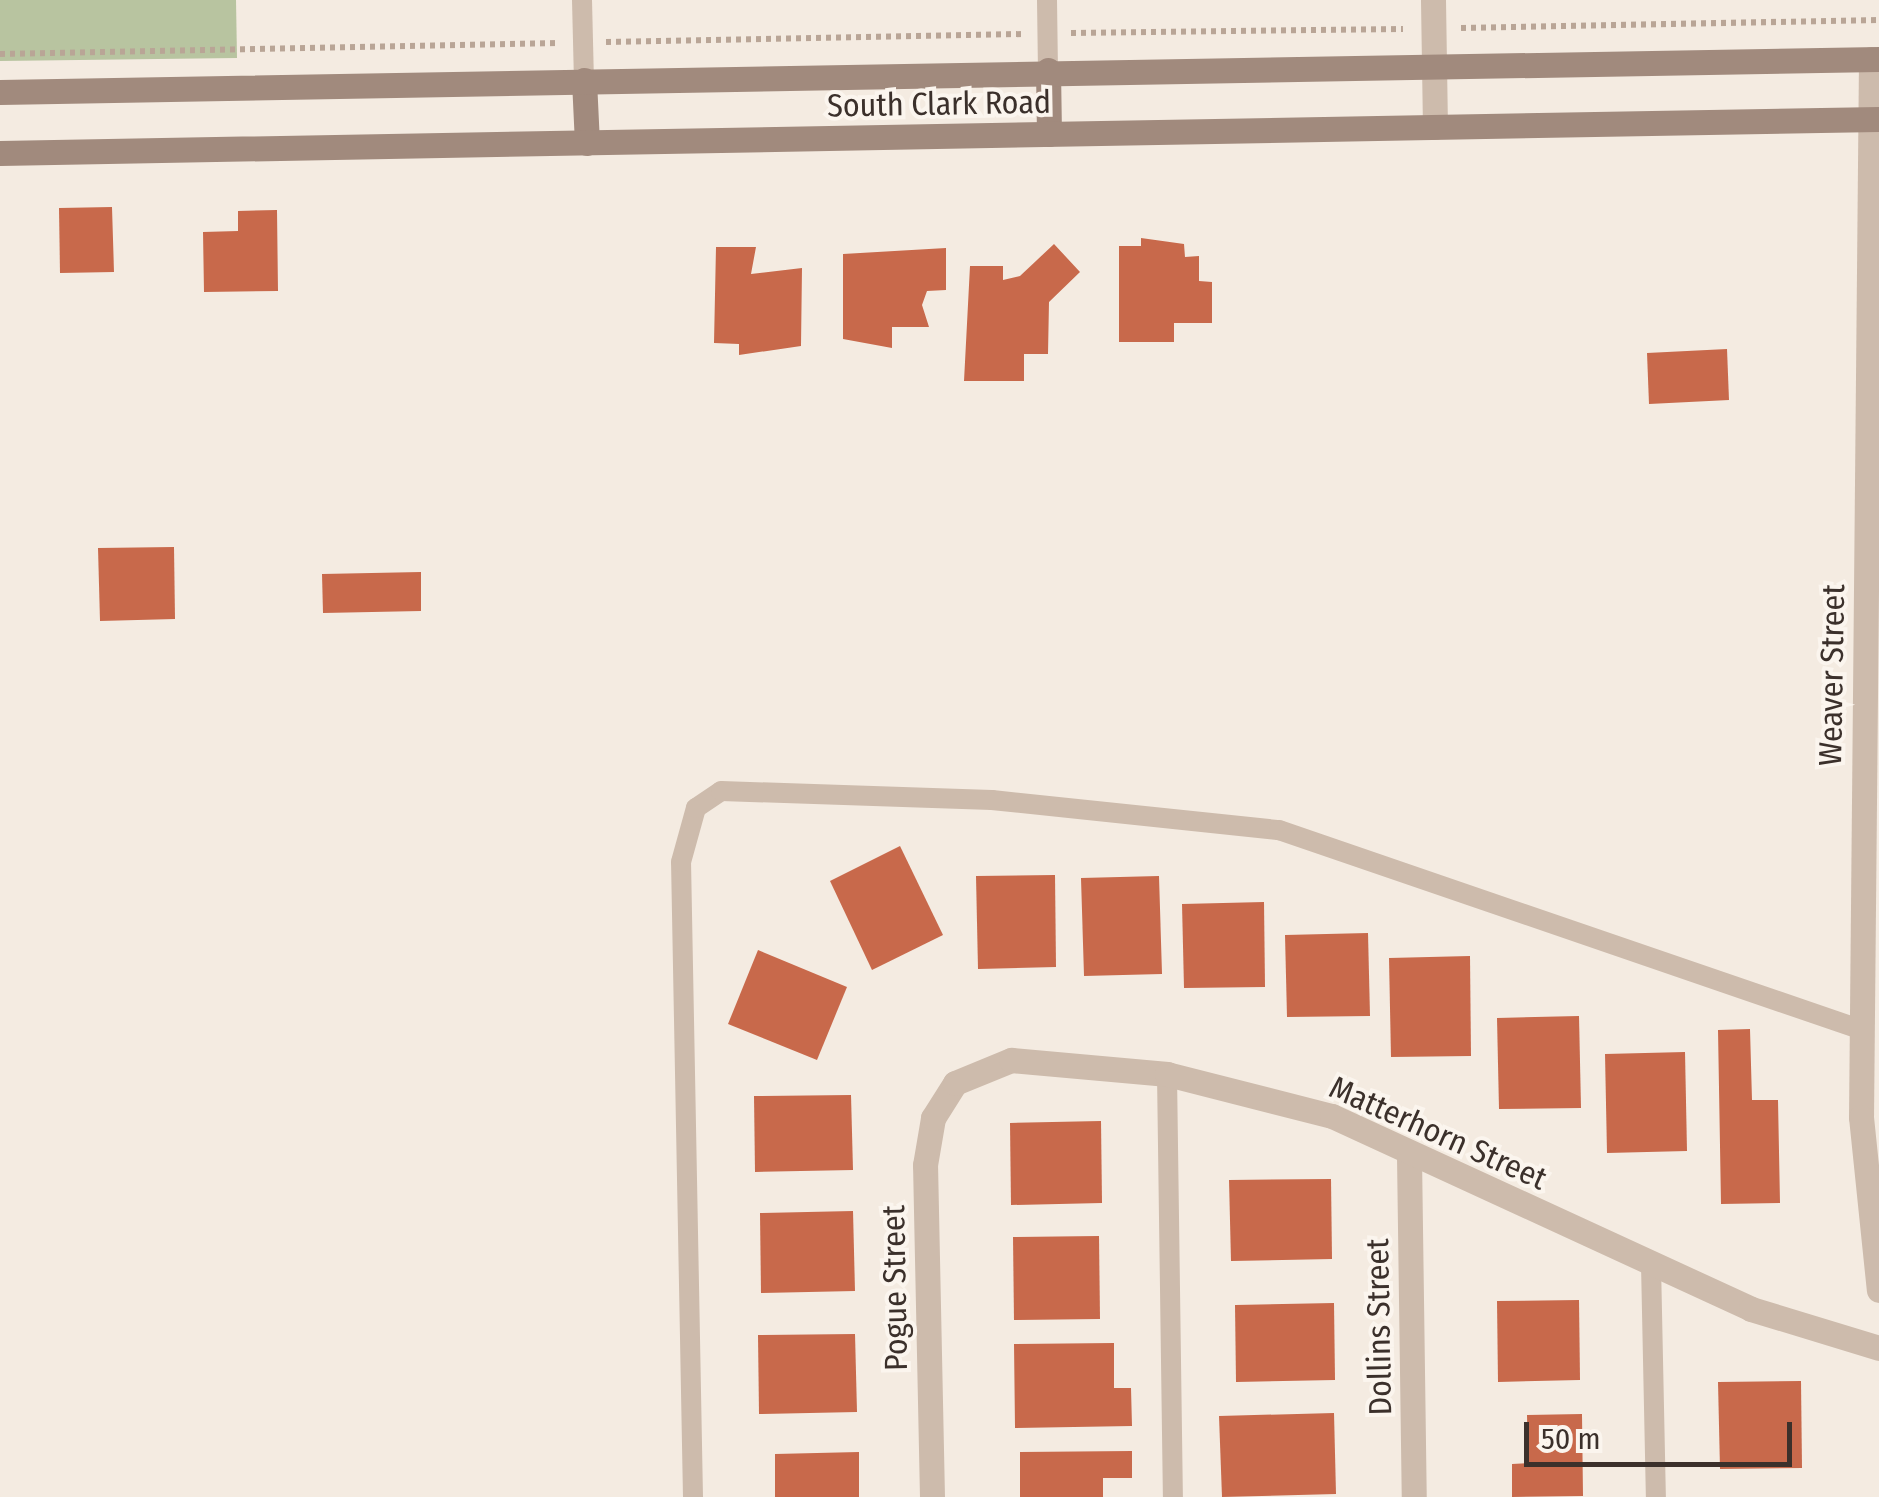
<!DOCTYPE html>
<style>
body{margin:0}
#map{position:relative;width:1879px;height:1497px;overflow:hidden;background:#f4ebe1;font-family:"Fira Sans Condensed",sans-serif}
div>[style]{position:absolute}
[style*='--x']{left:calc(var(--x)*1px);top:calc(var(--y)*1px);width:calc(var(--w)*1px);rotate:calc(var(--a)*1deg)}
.green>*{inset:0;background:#b8c4a0}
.building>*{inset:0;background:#c8694b}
.path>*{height:6px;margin-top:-3px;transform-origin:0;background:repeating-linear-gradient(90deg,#b9a596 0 5px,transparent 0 10px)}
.service>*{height:20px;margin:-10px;padding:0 10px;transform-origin:10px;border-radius:10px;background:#cdbbac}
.minor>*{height:25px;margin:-12.5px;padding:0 12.5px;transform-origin:12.5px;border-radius:12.5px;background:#cdbbac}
.tertiary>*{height:25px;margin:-12.5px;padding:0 12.5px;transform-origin:12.5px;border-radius:12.5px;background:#cdbbac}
.secondary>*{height:25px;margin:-12.5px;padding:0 12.5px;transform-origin:12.5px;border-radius:12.5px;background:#a18a7d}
span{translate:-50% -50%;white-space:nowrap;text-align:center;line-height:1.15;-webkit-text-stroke:8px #fbf5ee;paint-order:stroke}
.street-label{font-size:32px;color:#3b302b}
.scale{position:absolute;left:1524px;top:1422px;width:268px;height:45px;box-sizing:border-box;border:5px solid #3b302b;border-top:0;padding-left:12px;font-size:30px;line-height:35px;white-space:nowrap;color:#3b302b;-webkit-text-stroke:8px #fbf5ee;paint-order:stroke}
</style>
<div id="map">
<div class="green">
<i style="clip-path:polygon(0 0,236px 0,237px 58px,0 61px)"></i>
</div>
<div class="building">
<i style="clip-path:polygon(112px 207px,114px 272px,60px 273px,59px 208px)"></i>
<i style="clip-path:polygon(277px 210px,278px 291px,204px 292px,203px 232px,238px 231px,238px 211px)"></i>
<i style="clip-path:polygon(1141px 238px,1184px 244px,1185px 257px,1199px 256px,1199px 281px,1212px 282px,1212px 323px,1174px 323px,1174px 342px,1119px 342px,1119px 246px,1141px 246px)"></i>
<i style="clip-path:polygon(1054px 244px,1080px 272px,1049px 302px,1048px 354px,1024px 354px,1024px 381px,964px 381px,970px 266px,1003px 266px,1003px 280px,1020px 276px)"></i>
<i style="clip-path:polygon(716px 247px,756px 247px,751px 274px,802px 268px,801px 346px,739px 355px,739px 344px,714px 343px)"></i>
<i style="clip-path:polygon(946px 248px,946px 290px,927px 291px,922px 305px,929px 327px,892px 327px,892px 348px,843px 339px,843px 254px)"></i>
<i style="clip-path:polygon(1727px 349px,1729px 400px,1649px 404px,1647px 353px)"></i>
<i style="clip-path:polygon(174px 547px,175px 619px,100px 621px,98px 548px)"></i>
<i style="clip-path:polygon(421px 572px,421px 611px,323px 613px,322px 574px)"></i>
<i style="clip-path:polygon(900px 846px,943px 935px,872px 970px,830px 881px)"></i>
<i style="clip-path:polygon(1055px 875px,1056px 967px,978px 969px,976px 876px)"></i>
<i style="clip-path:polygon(1159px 876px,1162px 974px,1084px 976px,1081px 878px)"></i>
<i style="clip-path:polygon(1264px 902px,1265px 987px,1184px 988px,1182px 904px)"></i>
<i style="clip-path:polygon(1368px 933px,1370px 1016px,1287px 1017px,1285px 935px)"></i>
<i style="clip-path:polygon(758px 950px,847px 987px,817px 1060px,728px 1024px)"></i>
<i style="clip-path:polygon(1470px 956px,1471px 1056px,1391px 1057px,1389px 958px)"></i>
<i style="clip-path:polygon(1579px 1016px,1581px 1108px,1499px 1109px,1497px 1018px)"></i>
<i style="clip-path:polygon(1750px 1029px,1752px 1100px,1778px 1100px,1780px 1203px,1721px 1204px,1718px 1030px)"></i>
<i style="clip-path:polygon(1685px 1052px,1687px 1151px,1607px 1153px,1605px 1054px)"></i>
<i style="clip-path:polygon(851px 1095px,853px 1170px,755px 1172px,754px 1096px)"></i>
<i style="clip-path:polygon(1101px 1121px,1102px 1203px,1011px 1205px,1010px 1123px)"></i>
<i style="clip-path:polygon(1331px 1179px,1332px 1259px,1231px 1261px,1229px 1180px)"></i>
<i style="clip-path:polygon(853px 1211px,855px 1291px,761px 1293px,760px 1213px)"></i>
<i style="clip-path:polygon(1099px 1236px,1100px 1319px,1014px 1320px,1013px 1237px)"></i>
<i style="clip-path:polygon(1579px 1300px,1580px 1380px,1498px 1382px,1497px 1301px)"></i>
<i style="clip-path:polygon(1334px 1303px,1335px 1380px,1236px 1382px,1235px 1305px)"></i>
<i style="clip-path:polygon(855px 1334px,857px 1412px,759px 1414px,758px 1335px)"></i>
<i style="clip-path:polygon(1114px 1343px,1114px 1388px,1131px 1388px,1132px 1426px,1015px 1428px,1014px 1344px)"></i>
<i style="clip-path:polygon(1801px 1381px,1802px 1468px,1720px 1469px,1718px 1382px)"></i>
<i style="clip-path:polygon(1334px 1413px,1336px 1494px,1222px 1497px,1219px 1416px)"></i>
<i style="clip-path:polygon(1582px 1414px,1583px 1496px,1512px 1497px,1512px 1464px,1528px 1463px,1527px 1415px)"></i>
<i style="clip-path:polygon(1132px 1451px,1132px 1478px,1103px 1478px,1103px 1497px,1020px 1497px,1020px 1452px)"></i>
<i style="clip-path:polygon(859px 1452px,859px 1497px,775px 1497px,775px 1454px)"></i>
</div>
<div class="path">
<i style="--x:1461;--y:28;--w:418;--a:-1.1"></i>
<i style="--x:1071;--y:33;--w:332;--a:-0.7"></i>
<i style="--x:606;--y:42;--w:417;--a:-1.1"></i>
<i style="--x:0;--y:54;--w:559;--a:-1.13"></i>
</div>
<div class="service">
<i style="--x:582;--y:0;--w:80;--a:88.6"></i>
<i style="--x:1047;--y:0;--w:70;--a:89.2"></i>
<i style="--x:1167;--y:1074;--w:423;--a:89.2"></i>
<i style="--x:1651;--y:1264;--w:233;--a:88.8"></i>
<i style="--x:693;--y:1497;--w:635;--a:-91.08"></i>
<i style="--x:681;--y:862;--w:56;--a:-74.5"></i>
<i style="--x:696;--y:808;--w:30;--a:-34"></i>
<i style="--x:721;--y:791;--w:271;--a:1.9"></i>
<i style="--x:992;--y:800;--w:289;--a:6"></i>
<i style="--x:1279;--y:830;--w:616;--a:18.93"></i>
</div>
<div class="minor">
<i style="--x:1433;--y:0;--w:127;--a:89.1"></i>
<i style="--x:1409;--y:1156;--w:341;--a:89.2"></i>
<i style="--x:932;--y:1497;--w:332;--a:-91.2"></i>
<i style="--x:925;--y:1165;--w:48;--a:-80.3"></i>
<i style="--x:933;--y:1118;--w:41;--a:-57.8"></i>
<i style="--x:955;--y:1083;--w:61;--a:-22.3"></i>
<i style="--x:1011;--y:1060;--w:157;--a:5.1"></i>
<i style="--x:1167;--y:1074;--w:170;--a:14.3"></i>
<i style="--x:1332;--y:1116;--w:461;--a:24.7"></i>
<i style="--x:1751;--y:1309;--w:134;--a:16.9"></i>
</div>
<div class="tertiary">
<i style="--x:1871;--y:59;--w:1058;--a:90.54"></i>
<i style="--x:1861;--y:1117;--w:174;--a:84.1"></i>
</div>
<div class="secondary">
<i style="--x:1048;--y:70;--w:64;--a:89.1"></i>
<i style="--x:584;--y:80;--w:63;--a:87.3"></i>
<i style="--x:0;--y:92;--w:1879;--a:-1.01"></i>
<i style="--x:0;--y:153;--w:1879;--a:-1.04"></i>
</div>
<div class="street-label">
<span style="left:939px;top:104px;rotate:-1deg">South Clark Road</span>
<span style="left:1832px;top:675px;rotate:-89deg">Weaver Street</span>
<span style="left:1438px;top:1133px;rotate:24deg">Matterhorn Street</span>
<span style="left:895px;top:1288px;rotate:-91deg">Pogue Street</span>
<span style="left:1379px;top:1327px;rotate:-91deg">Dollins Street</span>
</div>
<div class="scale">50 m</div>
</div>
